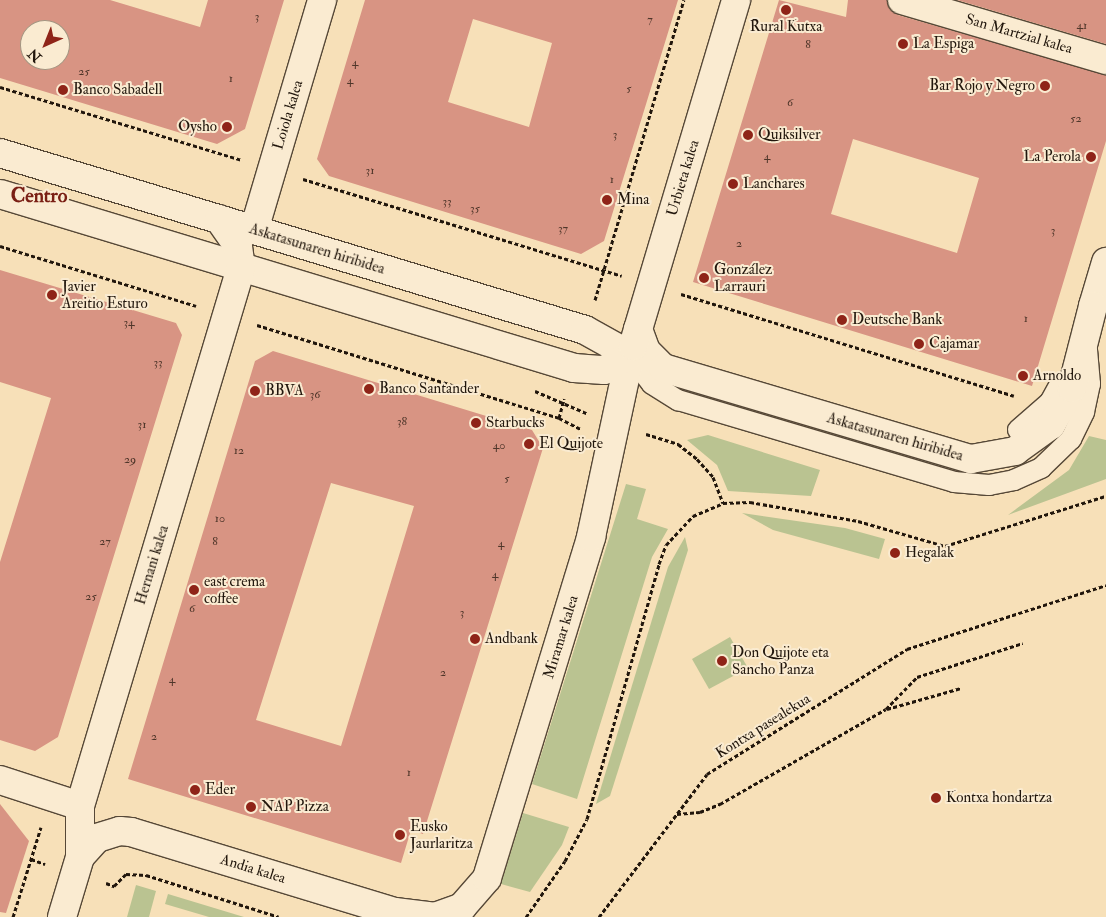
<!DOCTYPE html>
<meta charset="utf-8">
<style>
body{margin:0}
#map{position:relative;width:1106px;height:917px;overflow:hidden;background:#f7e0b8;font-family:"IM FELL Double Pica",serif}
div>[style]{position:absolute}
[style*='--x']{left:calc(var(--x)*1px);top:calc(var(--y)*1px);width:calc(var(--w)*1px);rotate:calc(var(--a)*1deg)}
.green>*{inset:0;background:#bac391}
.building>*{inset:0;background:#d89483}
.path>*{height:3px;margin-top:-1.5px;transform-origin:0;background:repeating-linear-gradient(90deg,#21160c 0 4px,transparent 0 6.5px)}
.roads{filter:drop-shadow(1px 0 #564837) drop-shadow(-1px 0 #564837) drop-shadow(0 1px #564837) drop-shadow(0 -1px #564837)}
.service>*{height:20px;margin:-10px;padding:0 10px;transform-origin:10px;border-radius:10px;background:#faebd1}
.pedestrian>*{height:28px;margin:-14px;padding:0 14px;transform-origin:14px;border-radius:14px;background:#faebd1}
.minor>*{height:28px;margin:-14px;padding:0 14px;transform-origin:14px;border-radius:14px;background:#faebd1}
.secondary>*{height:28px;margin:-14px;padding:0 14px;transform-origin:14px;border-radius:14px;background:#faebd1}
.dots>*{width:14px;height:14px;translate:-50% -50%;box-sizing:border-box;border:2px solid #faebd1;border-radius:50%}
span{translate:-50% -50%;white-space:nowrap;text-align:center;line-height:1.15;-webkit-text-stroke:4px #faebd1;paint-order:stroke}
.number-label{font-size:12px;color:#4f362a}
.number-label span{-webkit-text-stroke-width:0}
.poi-label{font-size:15px;color:#21160c}
.left{translate:0 -50%;text-align:left}
.right{translate:-100% -50%;text-align:right}
.street-label{font-size:15px;color:#21160c}
.district-label{font-size:20px;color:#7a1f14;font-weight:700}
.north{position:absolute;left:20px;top:20px;width:50px;height:50px;box-sizing:border-box;background:#faebd1;border:1px solid #a39682;border-radius:50%;rotate:224deg;font-size:14px;font-weight:700;line-height:20px;text-align:center;color:#21160c}
.north::after{content:'';display:block;margin:auto;width:18px;height:22px;background:#8f2418;clip-path:polygon(50% 0,100% 100%,50% 72%,0 100%)}
</style>
<div id="map">
<div class="green">
<i style="clip-path:polygon(708px 435px,820px 470px,811px 496px,728px 491px,717px 465px,687px 440px)"></i>
<i style="clip-path:polygon(1089px 436px,1106px 440px,1106px 479px,1008px 515px,1069px 470px)"></i>
<i style="clip-path:polygon(626px 484px,646px 489px,637px 519px,668px 529px,652px 557px,577px 799px,532px 784px)"></i>
<i style="clip-path:polygon(742px 513px,845px 528px,885px 539px,879px 559px,773px 530px)"></i>
<i style="clip-path:polygon(685px 537px,688px 550px,610px 796px,596px 804px,668px 567px)"></i>
<i style="clip-path:polygon(730px 637px,748px 668px,709px 689px,692px 659px)"></i>
<i style="clip-path:polygon(523px 813px,569px 827px,562px 845px,530px 892px,501px 884px)"></i>
<i style="clip-path:polygon(136px 885px,156px 891px,149px 917px,127px 917px)"></i>
<i style="clip-path:polygon(168px 894px,244px 917px,209px 917px,165px 904px)"></i>
</div>
<div class="building">
<i style="clip-path:polygon(evenodd,0 0,110px 0,200px 27px,208px 0,284px 0,245px 129px,217px 144px,0 78px,0 0,30px 30px,60px 30px,60px 60px,30px 60px,30px 30px)"></i>
<i style="clip-path:polygon(evenodd,365px 0,678px 0,604px 241px,581px 254px,329px 176px,317px 159px,365px 0,473px 19px,552px 43px,529px 127px,448px 102px,473px 19px)"></i>
<i style="clip-path:polygon(evenodd,779px 0,846px 17px,848px 0,887px 0,890px 10px,898px 15px,1106px 75px,1106px 141px,1032px 386px,693px 282px,779px 0,853px 139px,979px 178px,957px 253px,831px 214px,853px 139px)"></i>
<i style="clip-path:polygon(957px 0,1106px 0,1106px 44px)"></i>
<i style="clip-path:polygon(0 270px,176px 323px,182px 335px,58px 737px,35px 751px,0 740px,0 562px,51px 398px,0 382px)"></i>
<i style="clip-path:polygon(evenodd,273px 351px,532px 430px,543px 448px,423px 834px,411px 830px,401px 863px,128px 779px,255px 361px,273px 351px,331px 483px,414px 506px,341px 746px,256px 720px,331px 483px)"></i>
<i style="clip-path:polygon(0 804px,29px 841px,6px 913px,0 912px)"></i>
</div>
<div class="path">
<i style="--x:0;--y:87;--w:253;--a:16.8"></i>
<i style="--x:303;--y:179;--w:333;--a:16.9"></i>
<i style="--x:0;--y:246;--w:205;--a:17"></i>
<i style="--x:681;--y:294;--w:348;--a:17"></i>
<i style="--x:595;--y:300;--w:313;--a:-73.5"></i>
<i style="--x:257;--y:325;--w:316;--a:17.1"></i>
<i style="--x:559;--y:418;--w:25;--a:27"></i>
<i style="--x:535;--y:391;--w:56;--a:23.3"></i>
<i style="--x:559;--y:418;--w:20;--a:-75"></i>
<i style="--x:646;--y:434;--w:34;--a:17"></i>
<i style="--x:678;--y:444;--w:24;--a:38"></i>
<i style="--x:697;--y:459;--w:24;--a:48"></i>
<i style="--x:713;--y:477;--w:28;--a:69"></i>
<i style="--x:887;--y:709;--w:77;--a:-15.8"></i>
<i style="--x:677;--y:814;--w:23;--a:-5"></i>
<i style="--x:700;--y:812;--w:22;--a:-22"></i>
<i style="--x:720;--y:804;--w:191;--a:-29.8"></i>
<i style="--x:886;--y:709;--w:45;--a:-45.9"></i>
<i style="--x:917;--y:677;--w:111;--a:-17.8"></i>
<i style="--x:31;--y:859;--w:15;--a:20"></i>
<i style="--x:106;--y:883;--w:9;--a:21"></i>
<i style="--x:114;--y:886;--w:17;--a:-45"></i>
<i style="--x:126;--y:874;--w:20;--a:3"></i>
<i style="--x:146;--y:875;--w:139;--a:17.5"></i>
<i style="--x:13;--y:917;--w:94;--a:-72.7"></i>
<i style="--x:526;--y:917;--w:68;--a:-55.1"></i>
<i style="--x:565;--y:861;--w:47;--a:-62.4"></i>
<i style="--x:587;--y:819;--w:265;--a:-74.2"></i>
<i style="--x:659;--y:564;--w:20;--a:-70"></i>
<i style="--x:666;--y:545;--w:40;--a:-47"></i>
<i style="--x:693;--y:516;--w:33;--a:-23"></i>
<i style="--x:723;--y:503;--w:27;--a:-2"></i>
<i style="--x:750;--y:502;--w:110;--a:10"></i>
<i style="--x:858;--y:521;--w:91;--a:16"></i>
<i style="--x:945;--y:546;--w:169;--a:-17.3"></i>
<i style="--x:599;--y:917;--w:179;--a:-52.9"></i>
<i style="--x:707;--y:774;--w:236;--a:-32"></i>
<i style="--x:907;--y:649;--w:209;--a:-17.8"></i>
</div>
<div class="roads">
<div class="service">
<i style="--x:630;--y:355;--w:36;--a:53"></i>
<i style="--x:652;--y:384;--w:31;--a:32"></i>
<i style="--x:678;--y:400;--w:288;--a:16.5"></i>
<i style="--x:954;--y:482;--w:35;--a:5"></i>
<i style="--x:989;--y:485;--w:25;--a:-11"></i>
<i style="--x:1014;--y:480;--w:30;--a:-24"></i>
<i style="--x:1041;--y:468;--w:42;--a:-44"></i>
<i style="--x:1071;--y:439;--w:30;--a:-64"></i>
<i style="--x:1084;--y:412;--w:29;--a:-78"></i>
<i style="--x:1090;--y:384;--w:37;--a:-95"></i>
<i style="--x:1018;--y:430;--w:43;--a:-41.2"></i>
<i style="--x:1050;--y:402;--w:21;--a:-61"></i>
</div>
<div class="pedestrian">
<i style="--x:902;--y:0;--w:213;--a:16.4"></i>
<i style="--x:254;--y:230;--w:240;--a:-73.5"></i>
</div>
<div class="minor">
<i style="--x:1093;--y:306;--w:46;--a:-73.5"></i>
<i style="--x:0;--y:780;--w:84;--a:18"></i>
<i style="--x:80;--y:857;--w:25;--a:-48"></i>
<i style="--x:97;--y:838;--w:24;--a:-17"></i>
<i style="--x:120;--y:831;--w:11;--a:5"></i>
<i style="--x:131;--y:832;--w:276;--a:16.9"></i>
<i style="--x:395;--y:912;--w:39;--a:7"></i>
<i style="--x:435;--y:917;--w:29;--a:-20"></i>
<i style="--x:462;--y:907;--w:38;--a:-49"></i>
<i style="--x:487;--y:878;--w:357;--a:-73"></i>
<i style="--x:591;--y:537;--w:186;--a:-77.9"></i>
</div>
<div class="secondary">
<i style="--x:0;--y:153;--w:611;--a:16.83"></i>
<i style="--x:585;--y:330;--w:51;--a:29.1"></i>
<i style="--x:0;--y:194;--w:600;--a:16.86"></i>
<i style="--x:574;--y:368;--w:30;--a:4"></i>
<i style="--x:604;--y:370;--w:30;--a:-30"></i>
<i style="--x:638;--y:329;--w:23;--a:70"></i>
<i style="--x:646;--y:351;--w:24;--a:45"></i>
<i style="--x:663;--y:368;--w:321;--a:16.5"></i>
<i style="--x:971;--y:459;--w:45;--a:-10.3"></i>
<i style="--x:1015;--y:451;--w:44;--a:-35.8"></i>
<i style="--x:1051;--y:425;--w:43;--a:-60.4"></i>
<i style="--x:1072;--y:388;--w:85;--a:-75.6"></i>
<i style="--x:633;--y:346;--w:361;--a:-73.4"></i>
<i style="--x:62;--y:917;--w:63;--a:-73.3"></i>
<i style="--x:80;--y:857;--w:51;--a:-90"></i>
<i style="--x:80;--y:806;--w:562;--a:-73.34"></i>
<i style="--x:241;--y:268;--w:22;--a:-98"></i>
<i style="--x:238;--y:246;--w:33;--a:-125"></i>
</div>
</div>
<div class="dots">
<i style="left:786px;top:10px;background:#8f2418"></i>
<i style="left:903px;top:44px;background:#8f2418"></i>
<i style="left:1045px;top:86px;background:#8f2418"></i>
<i style="left:63px;top:90px;background:#8f2418"></i>
<i style="left:227px;top:127px;background:#8f2418"></i>
<i style="left:748px;top:135px;background:#8f2418"></i>
<i style="left:1091px;top:157px;background:#8f2418"></i>
<i style="left:733px;top:184px;background:#8f2418"></i>
<i style="left:607px;top:200px;background:#8f2418"></i>
<i style="left:704px;top:278px;background:#8f2418"></i>
<i style="left:52px;top:295px;background:#8f2418"></i>
<i style="left:842px;top:320px;background:#8f2418"></i>
<i style="left:919px;top:344px;background:#8f2418"></i>
<i style="left:1023px;top:376px;background:#8f2418"></i>
<i style="left:369px;top:389px;background:#8f2418"></i>
<i style="left:255px;top:391px;background:#8f2418"></i>
<i style="left:476px;top:423px;background:#8f2418"></i>
<i style="left:529px;top:444px;background:#8f2418"></i>
<i style="left:895px;top:553px;background:#8f2418"></i>
<i style="left:194px;top:590px;background:#8f2418"></i>
<i style="left:475px;top:639px;background:#8f2418"></i>
<i style="left:722px;top:661px;background:#8f2418"></i>
<i style="left:195px;top:790px;background:#8f2418"></i>
<i style="left:936px;top:798px;background:#8f2418"></i>
<i style="left:251px;top:807px;background:#8f2418"></i>
<i style="left:400px;top:835px;background:#8f2418"></i>
</div>
<div class="number-label">
<span style="left:257px;top:17px">3</span>
<span style="left:650px;top:20px">7</span>
<span style="left:1082px;top:26px">41</span>
<span style="left:808px;top:45px">8</span>
<span style="left:355px;top:63px">4</span>
<span style="left:84px;top:72px">25</span>
<span style="left:231px;top:79px">1</span>
<span style="left:350px;top:81px">4</span>
<span style="left:629px;top:89px">5</span>
<span style="left:790px;top:103px">6</span>
<span style="left:1076px;top:119px">52</span>
<span style="left:615px;top:135px">3</span>
<span style="left:767px;top:157px">4</span>
<span style="left:370px;top:171px">31</span>
<span style="left:612px;top:180px">1</span>
<span style="left:447px;top:202px">33</span>
<span style="left:475px;top:209px">35</span>
<span style="left:563px;top:229px">37</span>
<span style="left:1053px;top:231px">3</span>
<span style="left:739px;top:244px">2</span>
<span style="left:1026px;top:319px">1</span>
<span style="left:129px;top:323px">34</span>
<span style="left:158px;top:363px">33</span>
<span style="left:315px;top:395px">36</span>
<span style="left:402px;top:422px">38</span>
<span style="left:142px;top:425px">31</span>
<span style="left:499px;top:446px">40</span>
<span style="left:239px;top:451px">12</span>
<span style="left:130px;top:460px">29</span>
<span style="left:507px;top:479px">5</span>
<span style="left:220px;top:519px">10</span>
<span style="left:105px;top:542px">27</span>
<span style="left:215px;top:542px">8</span>
<span style="left:501px;top:544px">4</span>
<span style="left:495px;top:575px">4</span>
<span style="left:91px;top:597px">25</span>
<span style="left:192px;top:609px">6</span>
<span style="left:462px;top:613px">3</span>
<span style="left:443px;top:673px">2</span>
<span style="left:172px;top:680px">4</span>
<span style="left:154px;top:737px">2</span>
<span style="left:409px;top:773px">1</span>
</div>
<div class="poi-label">
<span style="left:786px;top:27px">Rural Kutxa</span>
<span class="left" style="left:913px;top:44px">La Espiga</span>
<span class="right" style="left:1035px;top:86px">Bar Rojo y Negro</span>
<span class="left" style="left:73px;top:90px">Banco Sabadell</span>
<span class="right" style="left:217px;top:127px">Oysho</span>
<span class="left" style="left:758px;top:135px">Quiksilver</span>
<span class="right" style="left:1081px;top:157px">La Perola</span>
<span class="left" style="left:743px;top:184px">Lanchares</span>
<span class="left" style="left:617px;top:200px">Mina</span>
<span class="left" style="left:714px;top:278px">González<br>Larrauri</span>
<span class="left" style="left:62px;top:295px">Javier<br>Areitio Esturo</span>
<span class="left" style="left:852px;top:320px">Deutsche Bank</span>
<span class="left" style="left:929px;top:344px">Cajamar</span>
<span class="left" style="left:1033px;top:376px">Arnoldo</span>
<span class="left" style="left:379px;top:389px">Banco Santander</span>
<span class="left" style="left:265px;top:391px">BBVA</span>
<span class="left" style="left:486px;top:423px">Starbucks</span>
<span class="left" style="left:539px;top:444px">El Quijote</span>
<span class="left" style="left:905px;top:553px">Hegalak</span>
<span class="left" style="left:204px;top:590px">east crema<br>coffee</span>
<span class="left" style="left:485px;top:639px">Andbank</span>
<span class="left" style="left:732px;top:661px">Don Quijote eta<br>Sancho Panza</span>
<span class="left" style="left:205px;top:790px">Eder</span>
<span class="left" style="left:946px;top:798px">Kontxa hondartza</span>
<span class="left" style="left:261px;top:807px">NAP Pizza</span>
<span class="left" style="left:410px;top:835px">Eusko<br>Jaurlaritza</span>
</div>
<div class="street-label">
<span style="left:1019px;top:34px;rotate:16deg">San Martzial kalea</span>
<span style="left:288px;top:115px;rotate:-73deg">Loiola kalea</span>
<span style="left:683px;top:178px;rotate:-73deg">Urbieta kalea</span>
<span style="left:317px;top:249px;rotate:17deg">Askatasunaren hiribidea</span>
<span style="left:895px;top:437px;rotate:16deg">Askatasunaren hiribidea</span>
<span style="left:152px;top:565px;rotate:-73deg">Hernani kalea</span>
<span style="left:561px;top:637px;rotate:-73deg">Miramar kalea</span>
<span style="left:763px;top:726px;rotate:-32deg">Kontxa pasealekua</span>
<span style="left:253px;top:869px;rotate:17deg">Andia kalea</span>
</div>
<div class="district-label">
<span style="left:39px;top:195px">Centro</span>
</div>
<div class="north">N</div>
</div>
